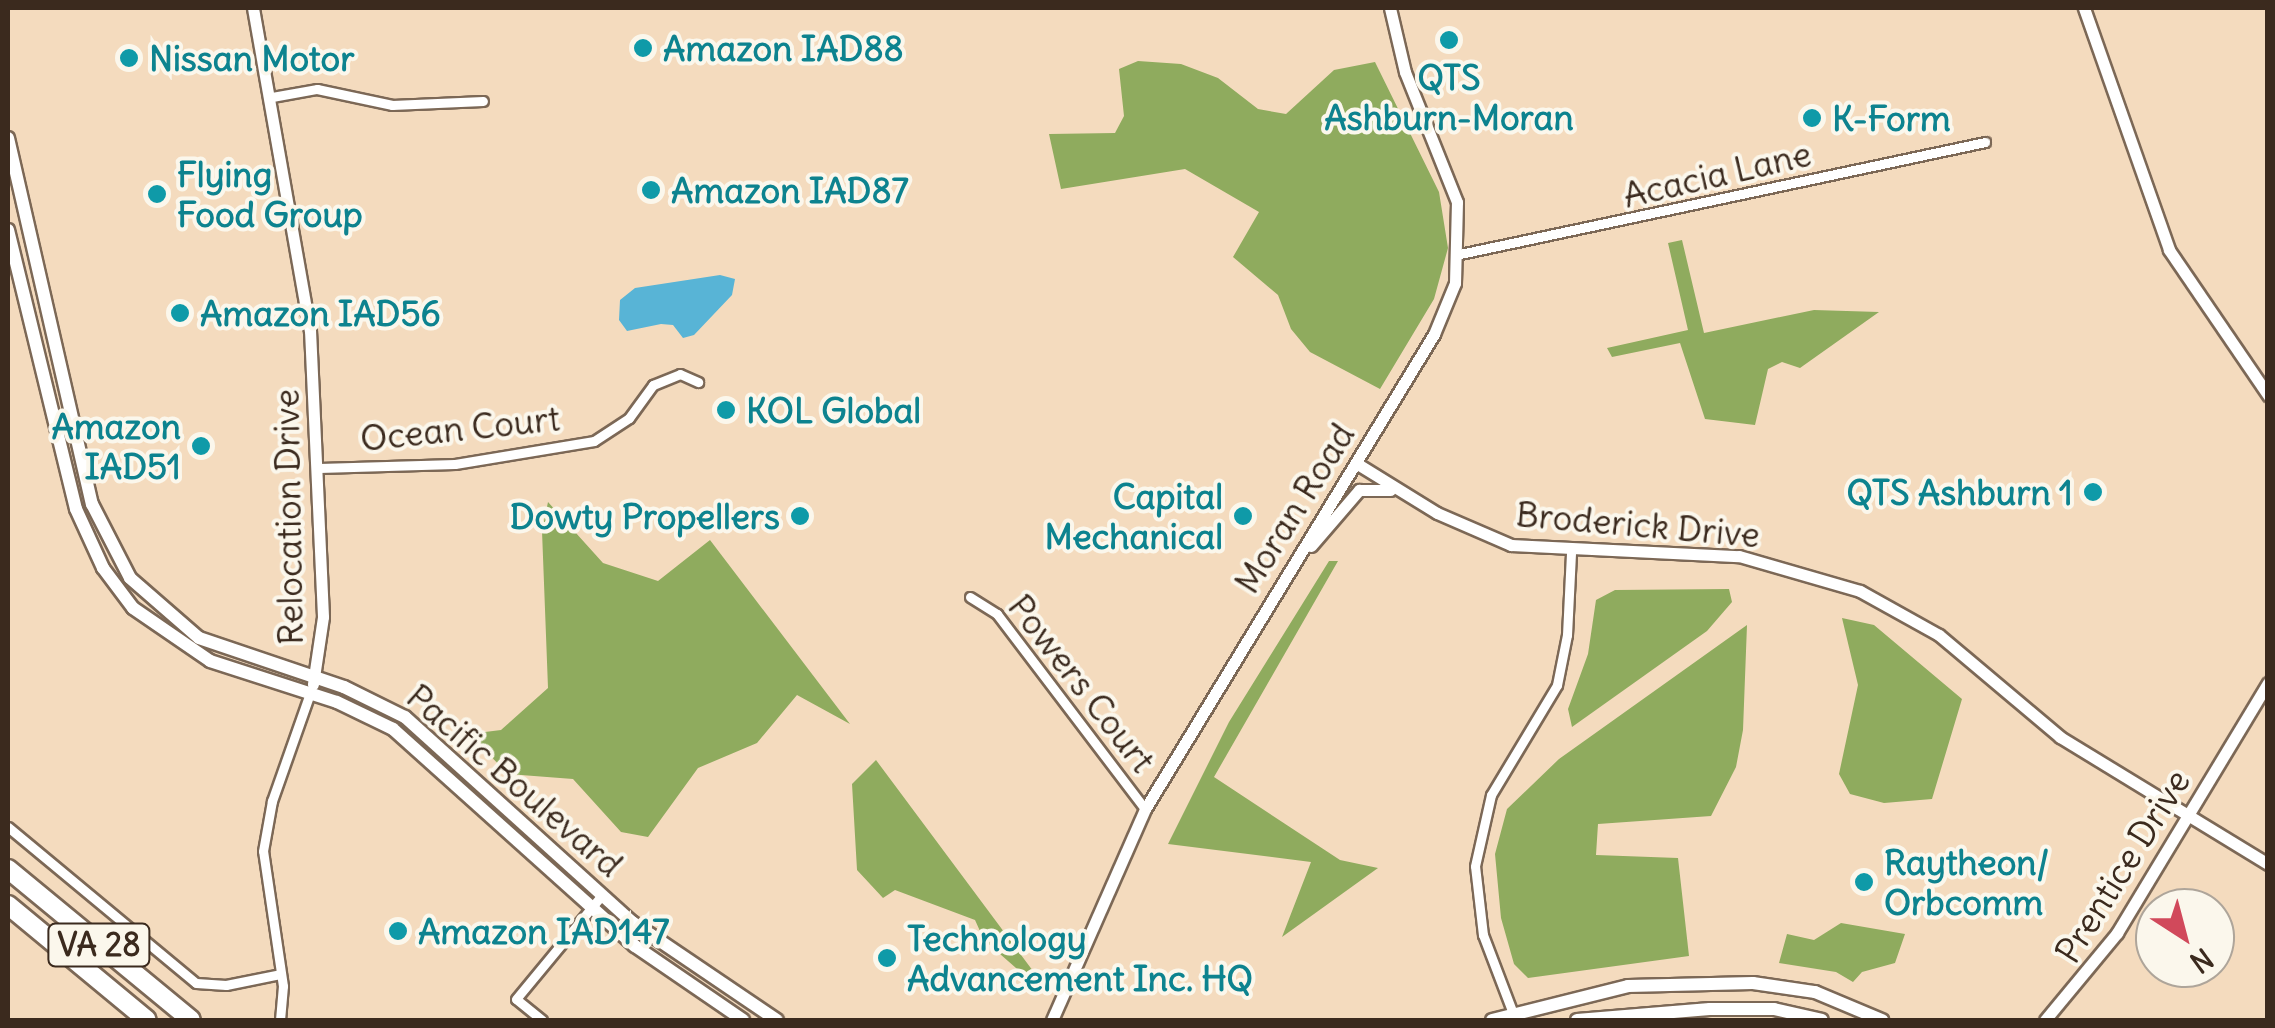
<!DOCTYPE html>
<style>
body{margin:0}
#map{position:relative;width:2275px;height:1028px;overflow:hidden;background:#f4dbbe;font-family:Delius,sans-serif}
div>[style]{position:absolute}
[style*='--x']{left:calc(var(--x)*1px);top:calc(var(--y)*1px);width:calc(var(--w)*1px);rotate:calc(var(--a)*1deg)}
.forest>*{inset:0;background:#8fab5e}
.water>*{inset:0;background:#58b4d6}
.roads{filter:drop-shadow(2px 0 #7c6856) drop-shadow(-2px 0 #7c6856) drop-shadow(0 2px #7c6856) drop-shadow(0 -2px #7c6856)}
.minor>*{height:9px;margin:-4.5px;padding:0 4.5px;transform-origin:4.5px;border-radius:4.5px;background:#fff}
.tertiary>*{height:11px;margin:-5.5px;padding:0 5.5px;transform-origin:5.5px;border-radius:5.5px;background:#fff}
.secondary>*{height:12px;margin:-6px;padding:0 6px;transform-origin:6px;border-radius:6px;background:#fff}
.motorway>*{height:18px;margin:-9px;padding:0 9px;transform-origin:9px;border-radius:9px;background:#fff}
.dots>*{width:28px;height:28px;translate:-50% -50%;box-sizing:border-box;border:5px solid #fbf7ec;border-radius:50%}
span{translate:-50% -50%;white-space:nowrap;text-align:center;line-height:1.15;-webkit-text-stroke:8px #fbf7ec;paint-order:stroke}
.shield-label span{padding:2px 8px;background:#fbf7ec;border:2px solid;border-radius:8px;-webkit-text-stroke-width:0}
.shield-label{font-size:32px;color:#3b2a1e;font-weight:700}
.culture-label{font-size:35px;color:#0d838f;font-weight:700}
.left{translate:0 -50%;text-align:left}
.right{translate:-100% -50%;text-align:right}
.street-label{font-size:35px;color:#3b2a1e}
.frame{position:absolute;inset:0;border:10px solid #3b2a1e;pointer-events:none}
.north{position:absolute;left:2135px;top:888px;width:100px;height:100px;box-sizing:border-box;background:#fbf7ec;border:2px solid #aea59a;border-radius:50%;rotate:144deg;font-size:28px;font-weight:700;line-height:40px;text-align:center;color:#3b2a1e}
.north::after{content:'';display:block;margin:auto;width:35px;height:45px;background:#d1495b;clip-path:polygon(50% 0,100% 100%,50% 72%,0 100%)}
</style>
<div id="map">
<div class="forest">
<i style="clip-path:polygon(1138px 61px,1181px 64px,1218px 78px,1258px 109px,1286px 114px,1334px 70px,1375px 62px,1439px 192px,1448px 248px,1434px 299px,1380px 389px,1310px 352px,1291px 329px,1278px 295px,1233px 257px,1259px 212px,1185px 169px,1061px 189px,1049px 134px,1115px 133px,1124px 116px,1119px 69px)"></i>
<i style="clip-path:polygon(1682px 240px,1704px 333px,1814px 310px,1879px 312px,1800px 368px,1782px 362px,1768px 369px,1755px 425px,1705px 419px,1680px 343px,1612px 357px,1607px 348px,1688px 330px,1668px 243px)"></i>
<i style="clip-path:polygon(548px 502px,603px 563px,658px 581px,710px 540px,850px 724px,797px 695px,757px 743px,698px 768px,648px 837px,621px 832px,573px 779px,508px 774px,469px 734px,501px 730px,548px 688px,542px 531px)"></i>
<i style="clip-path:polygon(1329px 561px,1338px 561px,1214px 777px,1340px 860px,1378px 868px,1282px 937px,1311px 862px,1168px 844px,1229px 722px)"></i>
<i style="clip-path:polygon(1729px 589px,1732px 602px,1707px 631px,1572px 727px,1568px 709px,1588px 654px,1596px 600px,1615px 590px)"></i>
<i style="clip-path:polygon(1842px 618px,1874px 625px,1962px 699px,1932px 799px,1884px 803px,1850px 794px,1839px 774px,1858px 685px)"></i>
<i style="clip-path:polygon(1747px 625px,1743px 730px,1736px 767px,1711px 816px,1598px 824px,1596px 855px,1678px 858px,1689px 956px,1528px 978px,1514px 964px,1501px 918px,1495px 854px,1507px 809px,1559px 759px)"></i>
<i style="clip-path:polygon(876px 760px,1033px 971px,1023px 974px,984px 940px,975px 920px,895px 890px,883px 898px,857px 870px,852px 784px)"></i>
<i style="clip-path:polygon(1841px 923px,1905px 934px,1895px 963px,1862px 972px,1853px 982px,1836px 972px,1779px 963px,1787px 934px,1814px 940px)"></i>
</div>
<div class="water">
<i style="clip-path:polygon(720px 275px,735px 279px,732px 295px,694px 335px,683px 338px,673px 325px,661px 324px,627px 331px,619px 320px,620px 300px,635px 288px)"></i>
</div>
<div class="roads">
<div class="minor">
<i style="--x:272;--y:97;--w:46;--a:-10.1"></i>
<i style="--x:317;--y:89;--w:77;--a:12"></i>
<i style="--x:392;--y:105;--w:91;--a:-2.5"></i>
<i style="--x:1460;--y:254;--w:537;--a:-12.04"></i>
<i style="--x:319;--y:468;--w:136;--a:-1.7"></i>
<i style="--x:455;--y:464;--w:141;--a:-9.4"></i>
<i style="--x:594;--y:441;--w:42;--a:-33.3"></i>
<i style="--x:629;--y:418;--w:41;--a:-54"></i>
<i style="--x:653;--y:385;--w:29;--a:-22"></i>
<i style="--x:680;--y:374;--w:20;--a:24"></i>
<i style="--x:970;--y:597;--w:32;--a:32"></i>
<i style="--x:997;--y:614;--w:245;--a:52.8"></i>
<i style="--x:8;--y:827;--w:244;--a:39.7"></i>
<i style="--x:196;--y:983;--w:30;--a:4"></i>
<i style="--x:226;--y:985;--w:55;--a:-11.5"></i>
<i style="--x:1514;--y:1016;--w:87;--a:-110.9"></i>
<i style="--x:1483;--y:935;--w:69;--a:-96.6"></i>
<i style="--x:1475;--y:866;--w:73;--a:-77.3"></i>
<i style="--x:1491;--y:795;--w:128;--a:-59"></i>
<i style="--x:1557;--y:685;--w:51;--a:-78.7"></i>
<i style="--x:1567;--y:635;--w:82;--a:-87.2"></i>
<i style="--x:280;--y:1020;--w:34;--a:-85"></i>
<i style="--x:283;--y:986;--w:136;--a:-98.4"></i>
<i style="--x:263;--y:851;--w:51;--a:-79.8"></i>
<i style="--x:272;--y:801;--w:114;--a:-70.6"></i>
<i style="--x:542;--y:1020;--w:33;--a:-141"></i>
<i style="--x:516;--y:999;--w:135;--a:-50.4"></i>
</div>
<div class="tertiary">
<i style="--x:253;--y:8;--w:327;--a:80"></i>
<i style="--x:310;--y:330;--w:287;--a:87.4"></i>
<i style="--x:323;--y:617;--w:68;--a:98.5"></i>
<i style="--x:2084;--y:8;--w:256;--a:70.6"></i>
<i style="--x:2169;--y:250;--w:176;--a:55.7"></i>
<i style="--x:1356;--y:463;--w:95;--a:31.7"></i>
<i style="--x:1437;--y:513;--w:81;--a:23.4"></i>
<i style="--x:1511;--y:545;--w:228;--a:2.8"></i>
<i style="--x:1739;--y:556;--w:126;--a:16.1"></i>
<i style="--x:1860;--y:591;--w:90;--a:29.1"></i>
<i style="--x:1939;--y:635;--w:158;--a:40.1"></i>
<i style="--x:2060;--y:737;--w:244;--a:31.4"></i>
<i style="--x:1311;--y:546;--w:74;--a:-49.4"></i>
<i style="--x:1359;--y:490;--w:31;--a:0"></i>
<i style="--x:1052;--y:1020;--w:231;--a:-66.2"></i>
<i style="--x:1145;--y:809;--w:556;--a:-58.68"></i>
<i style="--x:1434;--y:334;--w:55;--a:-67.6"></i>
<i style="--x:1455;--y:283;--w:81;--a:-88.6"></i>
<i style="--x:1457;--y:202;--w:140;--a:-111.8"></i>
<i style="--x:1405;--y:72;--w:66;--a:-103.2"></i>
<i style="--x:2045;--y:1020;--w:113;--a:-50.4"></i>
<i style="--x:2117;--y:933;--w:292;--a:-58.9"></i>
</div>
<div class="secondary">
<i style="--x:8;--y:138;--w:376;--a:77.1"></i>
<i style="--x:92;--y:504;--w:83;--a:62.8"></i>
<i style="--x:130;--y:578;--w:91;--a:41"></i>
<i style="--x:199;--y:638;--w:153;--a:18.7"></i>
<i style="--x:344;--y:687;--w:68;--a:26.2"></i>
<i style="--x:405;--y:717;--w:306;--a:42.1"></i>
<i style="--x:632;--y:922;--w:175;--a:34.1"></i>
<i style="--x:8;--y:230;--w:287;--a:76.3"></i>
<i style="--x:76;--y:509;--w:65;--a:65.4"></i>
<i style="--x:103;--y:568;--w:50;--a:53.1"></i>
<i style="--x:133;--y:608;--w:93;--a:34.5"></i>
<i style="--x:210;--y:661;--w:133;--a:17.9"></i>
<i style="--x:337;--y:702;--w:62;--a:25.7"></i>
<i style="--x:393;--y:729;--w:325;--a:41.9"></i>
<i style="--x:635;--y:946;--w:131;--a:34.4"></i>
<i style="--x:1492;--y:1020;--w:140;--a:-14"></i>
<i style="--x:1628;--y:986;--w:125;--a:-1.4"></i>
<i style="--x:1753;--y:983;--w:63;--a:8.3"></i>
<i style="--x:1815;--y:992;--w:73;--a:22.7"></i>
<i style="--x:1577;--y:1020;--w:133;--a:-4.7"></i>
<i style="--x:1710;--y:1009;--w:64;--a:0"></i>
<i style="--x:1774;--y:1009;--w:49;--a:12.9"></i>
</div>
<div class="motorway">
<i style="--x:8;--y:869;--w:237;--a:39.5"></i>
<i style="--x:8;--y:905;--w:180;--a:39.6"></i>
</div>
</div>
<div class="dots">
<i style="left:1449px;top:40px;background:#0f9aa8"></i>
<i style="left:643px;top:48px;background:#0f9aa8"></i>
<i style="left:129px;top:58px;background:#0f9aa8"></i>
<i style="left:1812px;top:118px;background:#0f9aa8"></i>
<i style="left:651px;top:190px;background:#0f9aa8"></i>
<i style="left:157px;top:194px;background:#0f9aa8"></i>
<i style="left:180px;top:313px;background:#0f9aa8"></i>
<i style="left:726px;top:410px;background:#0f9aa8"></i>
<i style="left:201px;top:446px;background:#0f9aa8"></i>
<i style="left:2093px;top:492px;background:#0f9aa8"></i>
<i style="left:800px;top:516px;background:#0f9aa8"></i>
<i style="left:1243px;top:516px;background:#0f9aa8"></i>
<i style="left:1864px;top:882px;background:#0f9aa8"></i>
<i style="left:398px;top:931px;background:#0f9aa8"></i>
<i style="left:887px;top:958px;background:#0f9aa8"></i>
</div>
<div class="shield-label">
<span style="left:99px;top:945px">VA 28</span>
</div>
<div class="culture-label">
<span class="left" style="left:663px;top:48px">Amazon IAD88</span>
<span class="left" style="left:149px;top:58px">Nissan Motor</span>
<span style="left:1449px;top:97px">QTS<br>Ashburn-Moran</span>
<span class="left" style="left:1832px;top:118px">K-Form</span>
<span class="left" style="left:177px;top:194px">Flying<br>Food Group</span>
<span class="left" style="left:671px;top:190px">Amazon IAD87</span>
<span class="left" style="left:200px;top:313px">Amazon IAD56</span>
<span class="left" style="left:746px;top:410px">KOL Global</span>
<span class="right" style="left:181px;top:446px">Amazon<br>IAD51</span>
<span class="right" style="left:2073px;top:492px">QTS Ashburn 1</span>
<span class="right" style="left:1223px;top:516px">Capital<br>Mechanical</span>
<span class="right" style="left:780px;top:516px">Dowty Propellers</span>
<span class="left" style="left:1884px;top:882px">Raytheon/<br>Orbcomm</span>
<span class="left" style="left:418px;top:931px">Amazon IAD147</span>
<span class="left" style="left:907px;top:958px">Technology<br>Advancement Inc. HQ</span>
</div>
<div class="street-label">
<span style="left:1717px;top:174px;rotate:-13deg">Acacia Lane</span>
<span style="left:460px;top:428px;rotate:-6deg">Ocean Court</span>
<span style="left:1294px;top:508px;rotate:-58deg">Moran Road</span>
<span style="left:288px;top:517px;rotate:-91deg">Relocation Drive</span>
<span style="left:1638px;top:524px;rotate:5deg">Broderick Drive</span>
<span style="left:1082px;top:683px;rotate:52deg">Powers Court</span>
<span style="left:515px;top:780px;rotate:41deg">Pacific Boulevard</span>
<span style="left:2122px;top:866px;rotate:-58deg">Prentice Drive</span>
</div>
<div class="frame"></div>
<div class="north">N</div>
</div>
